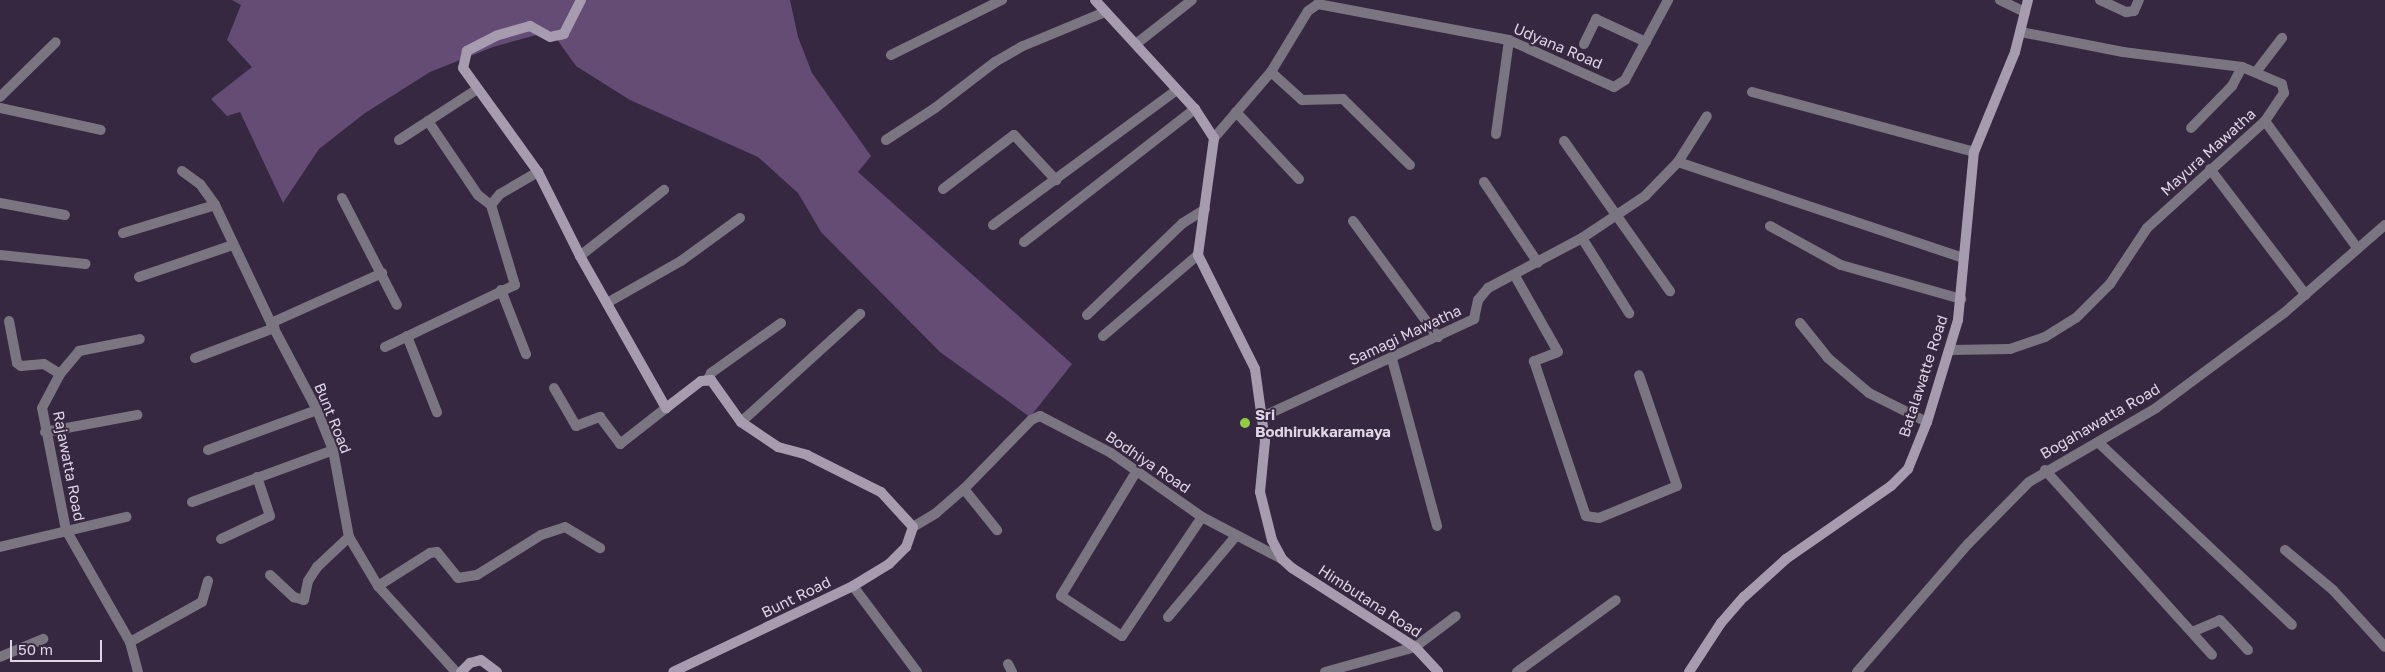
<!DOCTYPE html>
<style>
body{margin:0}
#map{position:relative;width:2385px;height:672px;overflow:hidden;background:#372841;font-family:"Golos Text",sans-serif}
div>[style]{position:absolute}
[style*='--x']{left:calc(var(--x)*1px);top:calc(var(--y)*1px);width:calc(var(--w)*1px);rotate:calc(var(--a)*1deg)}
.green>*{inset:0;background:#644c75}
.street>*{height:10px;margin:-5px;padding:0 5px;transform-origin:5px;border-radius:5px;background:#7b7481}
.secondary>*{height:10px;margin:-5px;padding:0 5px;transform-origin:5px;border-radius:5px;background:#a79bb0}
.dots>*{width:14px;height:14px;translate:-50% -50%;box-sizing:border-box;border:2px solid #372841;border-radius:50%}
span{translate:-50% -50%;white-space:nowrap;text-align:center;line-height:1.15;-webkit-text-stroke:4px #372841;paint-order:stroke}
.street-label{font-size:15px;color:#ded5e6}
.poi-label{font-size:15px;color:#ded5e6;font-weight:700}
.left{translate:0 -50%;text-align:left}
.scale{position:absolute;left:10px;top:640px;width:92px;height:22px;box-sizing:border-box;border:2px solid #ded5e6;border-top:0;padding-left:6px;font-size:15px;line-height:18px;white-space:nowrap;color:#ded5e6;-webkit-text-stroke:4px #372841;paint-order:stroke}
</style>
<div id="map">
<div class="green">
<i style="clip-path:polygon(232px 0,790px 0,798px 37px,812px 73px,871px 156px,858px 172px,1072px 364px,1030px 417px,940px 352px,821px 232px,798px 193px,758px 157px,630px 100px,576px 66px,551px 31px,493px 47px,430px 72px,365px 113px,319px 149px,283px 203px,240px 112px,227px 116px,211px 99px,252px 67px,227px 40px,241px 5px)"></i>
</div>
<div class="street">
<i style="--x:2000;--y:0;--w:28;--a:26"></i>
<i style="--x:2100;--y:0;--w:29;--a:25"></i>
<i style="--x:2126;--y:12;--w:8;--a:-7"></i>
<i style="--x:2134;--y:11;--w:12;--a:-66"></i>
<i style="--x:1136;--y:44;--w:71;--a:-38.2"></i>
<i style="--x:1584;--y:44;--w:28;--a:-64"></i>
<i style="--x:1596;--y:19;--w:55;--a:24.7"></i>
<i style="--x:891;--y:55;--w:124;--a:-26.4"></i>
<i style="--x:1271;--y:72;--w:42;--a:42.1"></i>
<i style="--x:1302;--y:100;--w:41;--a:-1.4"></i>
<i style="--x:1343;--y:99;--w:94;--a:44.6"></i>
<i style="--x:2256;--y:72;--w:43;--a:-52.6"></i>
<i style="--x:1752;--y:92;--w:230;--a:15.1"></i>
<i style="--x:0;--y:97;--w:78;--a:-44.5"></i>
<i style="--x:0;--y:108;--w:103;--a:12.3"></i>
<i style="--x:1236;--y:112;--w:92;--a:46.8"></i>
<i style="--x:428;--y:121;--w:89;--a:56"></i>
<i style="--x:478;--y:195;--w:16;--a:38"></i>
<i style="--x:2265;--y:121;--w:158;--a:54"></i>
<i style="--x:2191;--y:128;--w:59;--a:-45.7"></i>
<i style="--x:2232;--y:86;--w:21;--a:-62"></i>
<i style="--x:1496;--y:134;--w:95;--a:-82.1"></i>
<i style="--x:1214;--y:138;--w:87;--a:-49.2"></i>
<i style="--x:1271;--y:72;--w:71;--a:-58.8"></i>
<i style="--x:1308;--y:11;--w:12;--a:-35"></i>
<i style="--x:1318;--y:4;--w:194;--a:10.7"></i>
<i style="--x:1509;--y:40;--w:115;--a:24.1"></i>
<i style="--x:1614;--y:87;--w:13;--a:-32"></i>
<i style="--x:1625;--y:80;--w:91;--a:-61.7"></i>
<i style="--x:399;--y:140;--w:92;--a:-33"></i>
<i style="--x:886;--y:140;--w:59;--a:-33.1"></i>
<i style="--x:935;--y:108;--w:76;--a:-37.5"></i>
<i style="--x:995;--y:62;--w:32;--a:-30"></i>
<i style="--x:1023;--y:46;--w:89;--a:-22.5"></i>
<i style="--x:1564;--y:141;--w:184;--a:54.8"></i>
<i style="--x:1678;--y:162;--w:301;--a:18.6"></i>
<i style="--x:2210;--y:169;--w:158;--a:52.7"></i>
<i style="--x:182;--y:171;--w:22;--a:36"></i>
<i style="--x:200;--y:184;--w:26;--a:54"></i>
<i style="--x:215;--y:205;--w:131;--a:64.6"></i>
<i style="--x:271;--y:323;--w:98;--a:62.1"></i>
<i style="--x:317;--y:410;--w:43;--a:68.2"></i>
<i style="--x:333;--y:450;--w:88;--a:79.6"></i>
<i style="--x:349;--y:537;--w:57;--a:59.4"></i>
<i style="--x:378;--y:586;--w:116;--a:47.8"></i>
<i style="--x:1484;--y:182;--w:97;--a:56.3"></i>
<i style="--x:943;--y:189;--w:89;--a:-37.3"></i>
<i style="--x:1014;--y:135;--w:62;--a:47"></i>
<i style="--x:342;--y:198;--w:120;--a:62.8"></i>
<i style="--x:0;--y:203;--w:66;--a:10.5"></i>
<i style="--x:1353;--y:221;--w:144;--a:53.8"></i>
<i style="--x:993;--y:225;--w:228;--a:-36.3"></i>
<i style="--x:1770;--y:226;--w:81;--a:28.8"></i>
<i style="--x:1841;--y:265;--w:125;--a:15.8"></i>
<i style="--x:123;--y:233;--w:96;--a:-16.9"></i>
<i style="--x:1582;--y:238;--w:89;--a:57.9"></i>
<i style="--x:1024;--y:242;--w:217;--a:-37.9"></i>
<i style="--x:0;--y:255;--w:86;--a:6"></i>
<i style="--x:580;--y:256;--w:107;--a:-38.2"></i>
<i style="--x:1515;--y:276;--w:87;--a:60.5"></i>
<i style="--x:1558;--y:352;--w:26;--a:159"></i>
<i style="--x:1534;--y:361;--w:163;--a:71.5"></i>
<i style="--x:1586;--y:516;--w:13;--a:9"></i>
<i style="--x:1599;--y:518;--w:84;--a:-22.3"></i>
<i style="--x:1677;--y:486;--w:117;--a:-108.9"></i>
<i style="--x:139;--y:277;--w:99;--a:-18.8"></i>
<i style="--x:501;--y:290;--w:69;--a:68.7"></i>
<i style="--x:607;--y:303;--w:85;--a:-29.6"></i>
<i style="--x:681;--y:261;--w:73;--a:-36.1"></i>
<i style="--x:1087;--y:315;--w:133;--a:-43.8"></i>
<i style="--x:1183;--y:223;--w:26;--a:-32"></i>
<i style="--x:9;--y:321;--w:43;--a:79.2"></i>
<i style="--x:17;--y:363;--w:5;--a:37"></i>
<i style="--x:21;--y:366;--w:23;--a:-5"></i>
<i style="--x:44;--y:364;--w:19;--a:32"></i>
<i style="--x:271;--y:323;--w:122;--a:-24.2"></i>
<i style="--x:1800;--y:323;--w:45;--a:51.3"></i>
<i style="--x:1828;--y:358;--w:54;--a:40.5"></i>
<i style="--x:1869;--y:393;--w:65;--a:26.6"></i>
<i style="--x:407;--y:336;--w:82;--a:68.5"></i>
<i style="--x:1103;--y:336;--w:125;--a:-40.5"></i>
<i style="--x:385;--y:347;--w:144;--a:-25.5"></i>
<i style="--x:515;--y:285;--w:84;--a:-106.7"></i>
<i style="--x:491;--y:205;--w:14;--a:-51"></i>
<i style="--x:500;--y:194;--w:44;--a:-30.1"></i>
<i style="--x:1950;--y:350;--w:60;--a:-1"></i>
<i style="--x:2010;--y:349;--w:37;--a:-19"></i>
<i style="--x:2045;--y:337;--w:36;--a:-32"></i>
<i style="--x:2076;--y:318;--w:48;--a:-45"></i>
<i style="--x:2110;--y:284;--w:67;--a:-56.5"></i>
<i style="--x:2147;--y:228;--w:159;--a:-42.2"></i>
<i style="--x:2265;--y:121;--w:34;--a:-56"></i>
<i style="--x:2284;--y:93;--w:9;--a:-103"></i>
<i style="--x:2282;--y:84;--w:43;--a:-157"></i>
<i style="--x:2242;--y:67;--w:120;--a:-172.8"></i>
<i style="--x:2123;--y:52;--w:104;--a:-168.9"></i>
<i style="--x:195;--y:358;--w:85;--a:-20.8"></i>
<i style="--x:1392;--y:359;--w:173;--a:74.9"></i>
<i style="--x:707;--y:381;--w:9;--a:-63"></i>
<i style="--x:711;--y:373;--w:86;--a:-35.5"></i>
<i style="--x:554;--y:388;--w:44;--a:59.9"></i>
<i style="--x:576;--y:426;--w:26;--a:-21"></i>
<i style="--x:600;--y:417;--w:34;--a:53"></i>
<i style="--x:620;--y:444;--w:58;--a:-38"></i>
<i style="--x:1262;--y:417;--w:234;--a:-24.8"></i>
<i style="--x:1474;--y:319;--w:19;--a:-78"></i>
<i style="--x:1478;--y:300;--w:16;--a:-50"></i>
<i style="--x:1488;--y:288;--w:106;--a:-28"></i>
<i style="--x:1582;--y:238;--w:76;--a:-33.7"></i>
<i style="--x:1645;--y:196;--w:47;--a:-45.9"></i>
<i style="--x:1678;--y:162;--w:54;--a:-57.8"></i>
<i style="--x:741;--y:422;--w:161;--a:-42.2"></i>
<i style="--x:45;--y:432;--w:94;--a:-10.5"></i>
<i style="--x:2099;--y:443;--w:265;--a:43.3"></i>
<i style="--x:208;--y:450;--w:116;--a:-20.2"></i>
<i style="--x:2045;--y:470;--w:249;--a:47.9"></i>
<i style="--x:1136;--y:472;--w:145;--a:121.2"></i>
<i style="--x:1061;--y:596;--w:73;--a:33.3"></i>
<i style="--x:1122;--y:636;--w:143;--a:-56.1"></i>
<i style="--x:964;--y:489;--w:53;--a:51.2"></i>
<i style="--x:192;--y:502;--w:150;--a:-20.2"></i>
<i style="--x:913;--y:527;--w:27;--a:-31"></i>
<i style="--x:936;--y:513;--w:37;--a:-41"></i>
<i style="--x:964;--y:489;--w:96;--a:-45.8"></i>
<i style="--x:1031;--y:420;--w:10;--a:-24"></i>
<i style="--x:1040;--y:416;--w:80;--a:27.5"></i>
<i style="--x:1111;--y:453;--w:111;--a:35.1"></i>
<i style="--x:1202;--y:517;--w:90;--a:27.7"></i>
<i style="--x:221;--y:539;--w:54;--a:-25.1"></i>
<i style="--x:270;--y:516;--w:41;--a:-108.4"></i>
<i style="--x:0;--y:547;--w:130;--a:-13.4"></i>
<i style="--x:2285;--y:550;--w:62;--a:39.8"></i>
<i style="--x:2333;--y:590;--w:77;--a:47.6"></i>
<i style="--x:270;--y:575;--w:33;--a:43"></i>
<i style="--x:294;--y:597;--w:10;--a:17"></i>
<i style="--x:304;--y:600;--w:19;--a:-78"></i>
<i style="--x:308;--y:581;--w:17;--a:-57"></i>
<i style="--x:317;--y:567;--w:44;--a:-43.2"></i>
<i style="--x:378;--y:586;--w:62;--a:-32.4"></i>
<i style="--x:430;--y:553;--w:7;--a:-8"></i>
<i style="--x:437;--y:552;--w:33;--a:51"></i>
<i style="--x:458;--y:578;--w:19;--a:-9"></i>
<i style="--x:477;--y:575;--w:75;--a:-32"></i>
<i style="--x:541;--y:535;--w:25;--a:-18"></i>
<i style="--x:565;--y:527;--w:41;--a:31"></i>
<i style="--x:853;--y:586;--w:107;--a:53.3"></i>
<i style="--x:1168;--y:617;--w:106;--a:-50"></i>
<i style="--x:2192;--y:632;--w:30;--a:-23"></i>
<i style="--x:2220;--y:620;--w:41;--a:47"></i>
<i style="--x:130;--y:642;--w:82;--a:-29.1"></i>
<i style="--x:202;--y:602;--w:22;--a:-74"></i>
<i style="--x:0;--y:657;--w:47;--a:-22.7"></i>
<i style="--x:1008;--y:664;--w:9;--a:63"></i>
<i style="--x:138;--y:672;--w:31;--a:-105"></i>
<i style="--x:130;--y:642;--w:129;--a:-119.7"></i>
<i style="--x:66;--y:530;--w:124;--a:-101.1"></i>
<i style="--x:42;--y:408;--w:38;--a:-62"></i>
<i style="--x:60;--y:374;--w:30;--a:-50"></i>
<i style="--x:79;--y:351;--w:62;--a:-11.1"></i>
<i style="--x:1325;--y:672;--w:93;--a:-15.5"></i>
<i style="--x:1415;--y:647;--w:51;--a:-37.1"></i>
<i style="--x:1517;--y:672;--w:122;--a:-36"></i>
<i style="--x:1857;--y:672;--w:169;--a:-49.1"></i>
<i style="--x:1968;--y:544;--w:87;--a:-45.5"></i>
<i style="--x:2029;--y:482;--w:147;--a:-30.2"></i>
<i style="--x:2156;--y:408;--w:159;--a:-36.6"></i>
<i style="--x:2284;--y:313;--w:134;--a:-41.1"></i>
</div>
<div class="secondary">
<i style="--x:581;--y:0;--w:38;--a:117"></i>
<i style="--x:564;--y:34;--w:14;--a:168"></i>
<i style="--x:550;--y:37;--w:23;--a:-151"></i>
<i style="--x:530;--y:26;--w:35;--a:164"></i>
<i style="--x:496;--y:36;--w:33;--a:153"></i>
<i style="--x:467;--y:51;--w:17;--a:103"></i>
<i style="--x:463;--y:68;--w:128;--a:54.2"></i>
<i style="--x:538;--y:172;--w:94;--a:63.4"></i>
<i style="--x:580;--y:256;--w:175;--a:60.5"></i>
<i style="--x:666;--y:408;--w:44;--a:-37.6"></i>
<i style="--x:701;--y:381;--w:10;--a:-6"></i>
<i style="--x:711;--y:380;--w:52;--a:54.5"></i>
<i style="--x:741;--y:422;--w:45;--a:34"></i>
<i style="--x:778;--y:447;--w:30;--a:15"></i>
<i style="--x:807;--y:455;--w:83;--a:26.6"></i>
<i style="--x:881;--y:492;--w:47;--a:47.6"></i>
<i style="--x:913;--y:527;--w:21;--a:109"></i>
<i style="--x:906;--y:547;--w:24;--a:135"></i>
<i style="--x:889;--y:564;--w:42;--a:148.6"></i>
<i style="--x:853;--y:586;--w:199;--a:154.5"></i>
<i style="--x:1095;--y:0;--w:148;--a:47.5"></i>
<i style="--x:1195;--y:109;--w:35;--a:57"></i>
<i style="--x:1214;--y:138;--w:118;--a:97.8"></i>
<i style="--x:1198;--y:255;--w:127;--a:63.4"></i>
<i style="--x:1255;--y:369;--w:73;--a:82.1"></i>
<i style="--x:1265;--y:441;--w:51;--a:95.6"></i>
<i style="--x:1260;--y:492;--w:49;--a:76"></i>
<i style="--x:1272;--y:540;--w:21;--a:62"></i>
<i style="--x:1282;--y:559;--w:13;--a:42"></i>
<i style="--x:1292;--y:568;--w:146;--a:32.7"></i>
<i style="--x:1415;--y:647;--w:34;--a:47"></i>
<i style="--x:461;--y:672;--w:13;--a:-45"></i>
<i style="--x:470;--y:663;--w:11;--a:-15"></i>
<i style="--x:481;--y:660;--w:20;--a:37"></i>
<i style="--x:1689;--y:672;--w:59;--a:-56.9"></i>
<i style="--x:1721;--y:623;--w:35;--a:-49"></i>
<i style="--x:1744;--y:597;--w:57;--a:-42.1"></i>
<i style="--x:1786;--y:559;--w:128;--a:-34.8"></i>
<i style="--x:1891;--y:486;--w:24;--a:-45"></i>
<i style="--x:1908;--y:469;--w:51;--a:-68"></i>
<i style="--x:1927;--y:422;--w:107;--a:-73.1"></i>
<i style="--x:1958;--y:320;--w:169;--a:-84.6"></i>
<i style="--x:1974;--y:152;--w:108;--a:-67.7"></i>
<i style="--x:2015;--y:52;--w:54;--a:-76"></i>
</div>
<div class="dots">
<i style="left:1245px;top:423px;background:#90cd41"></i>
</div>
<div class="street-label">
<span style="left:1558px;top:46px;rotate:23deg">Udyana Road</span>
<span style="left:2208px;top:152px;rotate:-42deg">Mayura Mawatha</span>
<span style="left:1405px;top:335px;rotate:-25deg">Samagi Mawatha</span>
<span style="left:1923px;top:376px;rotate:-72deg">Batalawatte Road</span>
<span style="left:333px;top:418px;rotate:68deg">Bunt Road</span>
<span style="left:2100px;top:421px;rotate:-30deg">Bogahawatta Road</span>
<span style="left:1148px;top:462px;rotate:34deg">Bodhiya Road</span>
<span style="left:69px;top:466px;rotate:79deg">Rajawatta Road</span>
<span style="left:796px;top:597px;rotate:-26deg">Bunt Road</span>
<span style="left:1370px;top:601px;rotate:33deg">Himbutana Road</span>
</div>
<div class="poi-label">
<span class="left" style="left:1255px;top:423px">Sri<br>Bodhirukkaramaya</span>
</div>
<div class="scale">50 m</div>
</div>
